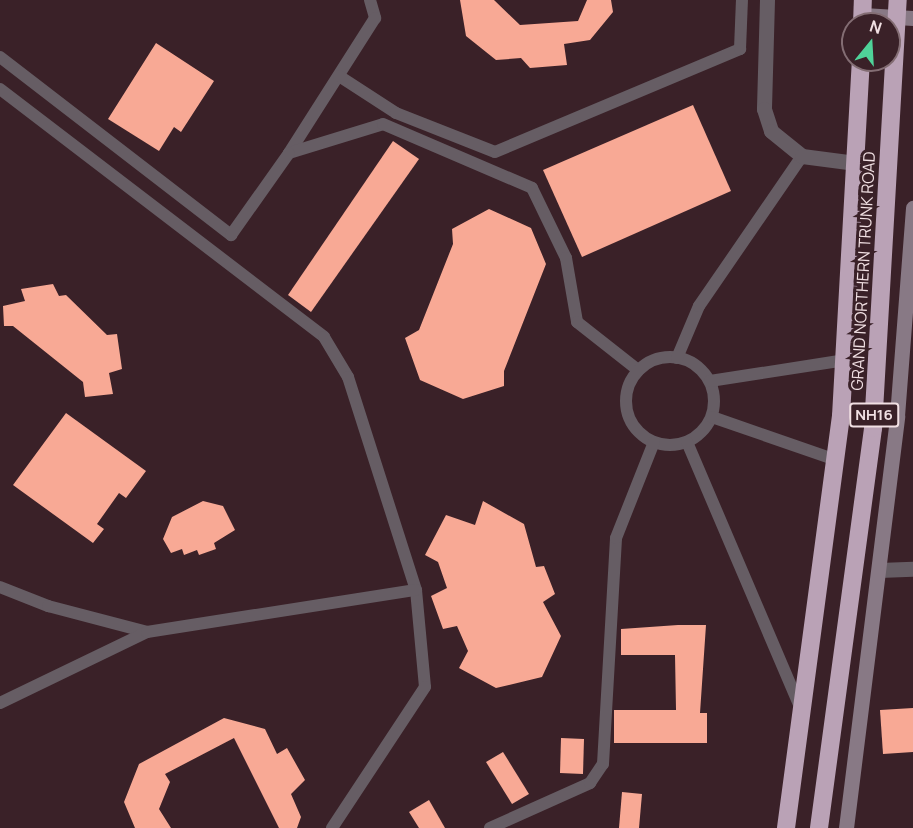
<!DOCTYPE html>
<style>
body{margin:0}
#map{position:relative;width:913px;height:828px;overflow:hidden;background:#3a2128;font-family:Manrope,sans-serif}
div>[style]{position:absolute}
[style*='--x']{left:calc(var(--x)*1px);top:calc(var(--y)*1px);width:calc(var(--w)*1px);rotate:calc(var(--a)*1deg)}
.building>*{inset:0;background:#f8a995}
.lane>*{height:12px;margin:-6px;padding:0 6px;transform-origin:6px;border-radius:6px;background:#665d64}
.lane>.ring{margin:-6px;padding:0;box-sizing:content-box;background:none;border:12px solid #665d64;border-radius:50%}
.street>*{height:15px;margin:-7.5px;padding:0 7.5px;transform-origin:7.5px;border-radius:7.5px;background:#665d64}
.secondary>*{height:15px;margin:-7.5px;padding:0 7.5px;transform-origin:7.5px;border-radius:7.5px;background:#887985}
.highway>*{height:18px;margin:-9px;padding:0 9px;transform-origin:9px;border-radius:9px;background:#baa2b6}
span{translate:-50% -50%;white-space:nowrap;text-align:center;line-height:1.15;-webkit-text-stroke:6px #3a2128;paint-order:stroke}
.shield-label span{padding:2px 4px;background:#3a2128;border:2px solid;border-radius:4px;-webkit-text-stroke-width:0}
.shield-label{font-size:15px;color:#f1e0e3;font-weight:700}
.street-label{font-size:16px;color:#f1e0e3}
.north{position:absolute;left:841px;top:12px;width:60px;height:60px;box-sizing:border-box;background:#3a2128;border:2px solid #836d73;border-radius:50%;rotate:18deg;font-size:16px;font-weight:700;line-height:24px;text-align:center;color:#f1e0e3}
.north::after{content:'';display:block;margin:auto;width:21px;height:27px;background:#4fd399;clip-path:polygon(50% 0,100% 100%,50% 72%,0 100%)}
</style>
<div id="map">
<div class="building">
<i style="clip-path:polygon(460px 0,494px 0,520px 25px,578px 21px,587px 0,611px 0,613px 12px,590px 40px,564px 44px,567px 65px,530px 68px,521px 58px,496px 60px,466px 36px)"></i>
<i style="clip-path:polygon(156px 43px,214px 81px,181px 132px,174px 127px,159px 151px,108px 119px)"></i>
<i style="clip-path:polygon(693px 105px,731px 191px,582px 257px,543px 170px)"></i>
<i style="clip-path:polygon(393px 141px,419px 159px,311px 312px,288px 295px)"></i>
<i style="clip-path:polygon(489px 209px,531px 228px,546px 264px,504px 371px,504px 386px,463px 399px,420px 380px,405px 338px,419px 330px,453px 244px,452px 229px)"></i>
<i style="clip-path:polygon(53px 284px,59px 296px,66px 295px,107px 335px,117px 334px,122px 369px,109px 373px,113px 394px,85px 397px,83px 382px,13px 326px,4px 326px,3px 306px,25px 301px,21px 289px)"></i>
<i style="clip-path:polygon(66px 413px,146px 471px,126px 498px,119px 493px,97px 524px,104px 529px,93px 543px,13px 485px)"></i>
<i style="clip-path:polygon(203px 501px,223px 506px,235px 530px,214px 543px,216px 549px,199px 555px,197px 550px,184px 555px,182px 549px,171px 553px,163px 539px,172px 517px)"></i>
<i style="clip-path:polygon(483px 501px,524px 524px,536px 567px,544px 566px,555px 594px,543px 602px,561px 636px,542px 677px,496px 688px,459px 668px,468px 651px,457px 626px,443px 629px,431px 596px,447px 588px,438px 562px,425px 555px,446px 515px,475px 525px)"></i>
<i style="clip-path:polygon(678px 625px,706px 625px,700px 713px,707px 713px,707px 743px,614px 743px,614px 710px,676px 710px,675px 655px,621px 655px,621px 629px)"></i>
<i style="clip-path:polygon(913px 708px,913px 752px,883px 754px,880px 710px)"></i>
<i style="clip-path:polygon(224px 718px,265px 729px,277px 754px,287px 748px,305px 780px,291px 794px,301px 817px,297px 828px,279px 828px,234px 738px,165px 774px,170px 782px,159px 809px,171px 828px,135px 828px,124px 802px,139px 764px)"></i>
<i style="clip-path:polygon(561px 738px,584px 739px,583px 774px,560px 773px)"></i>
<i style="clip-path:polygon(503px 752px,529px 794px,512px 804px,486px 762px)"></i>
<i style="clip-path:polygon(622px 792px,642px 794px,639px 828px,619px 828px)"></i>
<i style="clip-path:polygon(429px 800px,445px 828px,419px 828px,409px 812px)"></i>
</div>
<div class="lane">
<i style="--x:370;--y:0;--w:19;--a:74"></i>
<i style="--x:375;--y:18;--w:160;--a:122.5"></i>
<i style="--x:289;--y:153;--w:98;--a:-17.1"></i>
<i style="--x:383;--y:124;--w:162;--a:23.2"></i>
<i style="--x:532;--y:188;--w:78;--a:64.1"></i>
<i style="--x:566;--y:258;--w:65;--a:80.2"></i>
<i style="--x:577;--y:322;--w:78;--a:38.2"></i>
<i style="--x:0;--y:57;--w:292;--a:37.6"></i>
<i style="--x:231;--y:235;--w:100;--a:-54.7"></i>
<i style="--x:339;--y:76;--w:68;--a:33"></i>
<i style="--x:396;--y:113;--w:106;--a:21.5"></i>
<i style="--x:495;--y:152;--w:266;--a:-22.8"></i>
<i style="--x:740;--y:49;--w:49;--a:-87.7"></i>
<i style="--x:0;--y:89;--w:408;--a:37.4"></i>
<i style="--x:324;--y:337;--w:47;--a:59"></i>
<i style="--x:348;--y:377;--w:224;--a:72.3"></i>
<i style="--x:416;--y:590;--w:97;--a:84.7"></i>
<i style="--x:425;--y:687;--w:169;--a:123.4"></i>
<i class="ring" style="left:626px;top:357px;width:76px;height:76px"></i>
<i style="--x:677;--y:358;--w:56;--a:-67.1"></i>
<i style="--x:699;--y:306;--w:182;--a:-55.5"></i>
<i style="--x:710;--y:381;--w:137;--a:-8.8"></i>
<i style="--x:712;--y:417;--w:131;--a:19.1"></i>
<i style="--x:687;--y:442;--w:293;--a:66.9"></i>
<i style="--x:0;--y:587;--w:52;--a:21.6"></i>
<i style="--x:48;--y:606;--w:102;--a:14.7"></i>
<i style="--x:0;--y:703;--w:163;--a:-25.8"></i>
<i style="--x:147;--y:632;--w:272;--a:-8.9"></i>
<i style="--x:490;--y:828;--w:110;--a:-24.2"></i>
<i style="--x:590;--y:783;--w:23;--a:-56"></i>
<i style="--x:603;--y:764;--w:226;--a:-86.7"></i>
<i style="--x:616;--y:538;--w:103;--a:-68.4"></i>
</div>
<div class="street">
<i style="--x:767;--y:0;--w:109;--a:91.6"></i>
<i style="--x:764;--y:109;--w:23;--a:72"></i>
<i style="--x:771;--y:131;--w:40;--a:39"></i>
<i style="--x:802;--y:156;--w:54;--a:7.4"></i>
<i style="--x:879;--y:570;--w:34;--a:-2"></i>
</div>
<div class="secondary">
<i style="--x:863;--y:15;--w:50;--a:3.4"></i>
<i style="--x:846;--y:828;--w:415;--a:-82.9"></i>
<i style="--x:897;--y:416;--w:209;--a:-85.6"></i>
</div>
<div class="highway">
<i style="--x:862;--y:24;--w:24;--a:-88"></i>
<i style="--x:786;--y:828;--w:416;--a:-82.4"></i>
<i style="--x:841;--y:416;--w:357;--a:-86.8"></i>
<i style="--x:819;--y:828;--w:404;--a:-82.3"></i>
<i style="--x:873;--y:428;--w:429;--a:-86.7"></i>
</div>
<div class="shield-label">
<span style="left:874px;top:415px">NH16</span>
</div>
<div class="street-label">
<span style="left:863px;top:271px;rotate:-87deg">GRAND NORTHERN TRUNK ROAD</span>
</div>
<div class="north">N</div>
</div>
